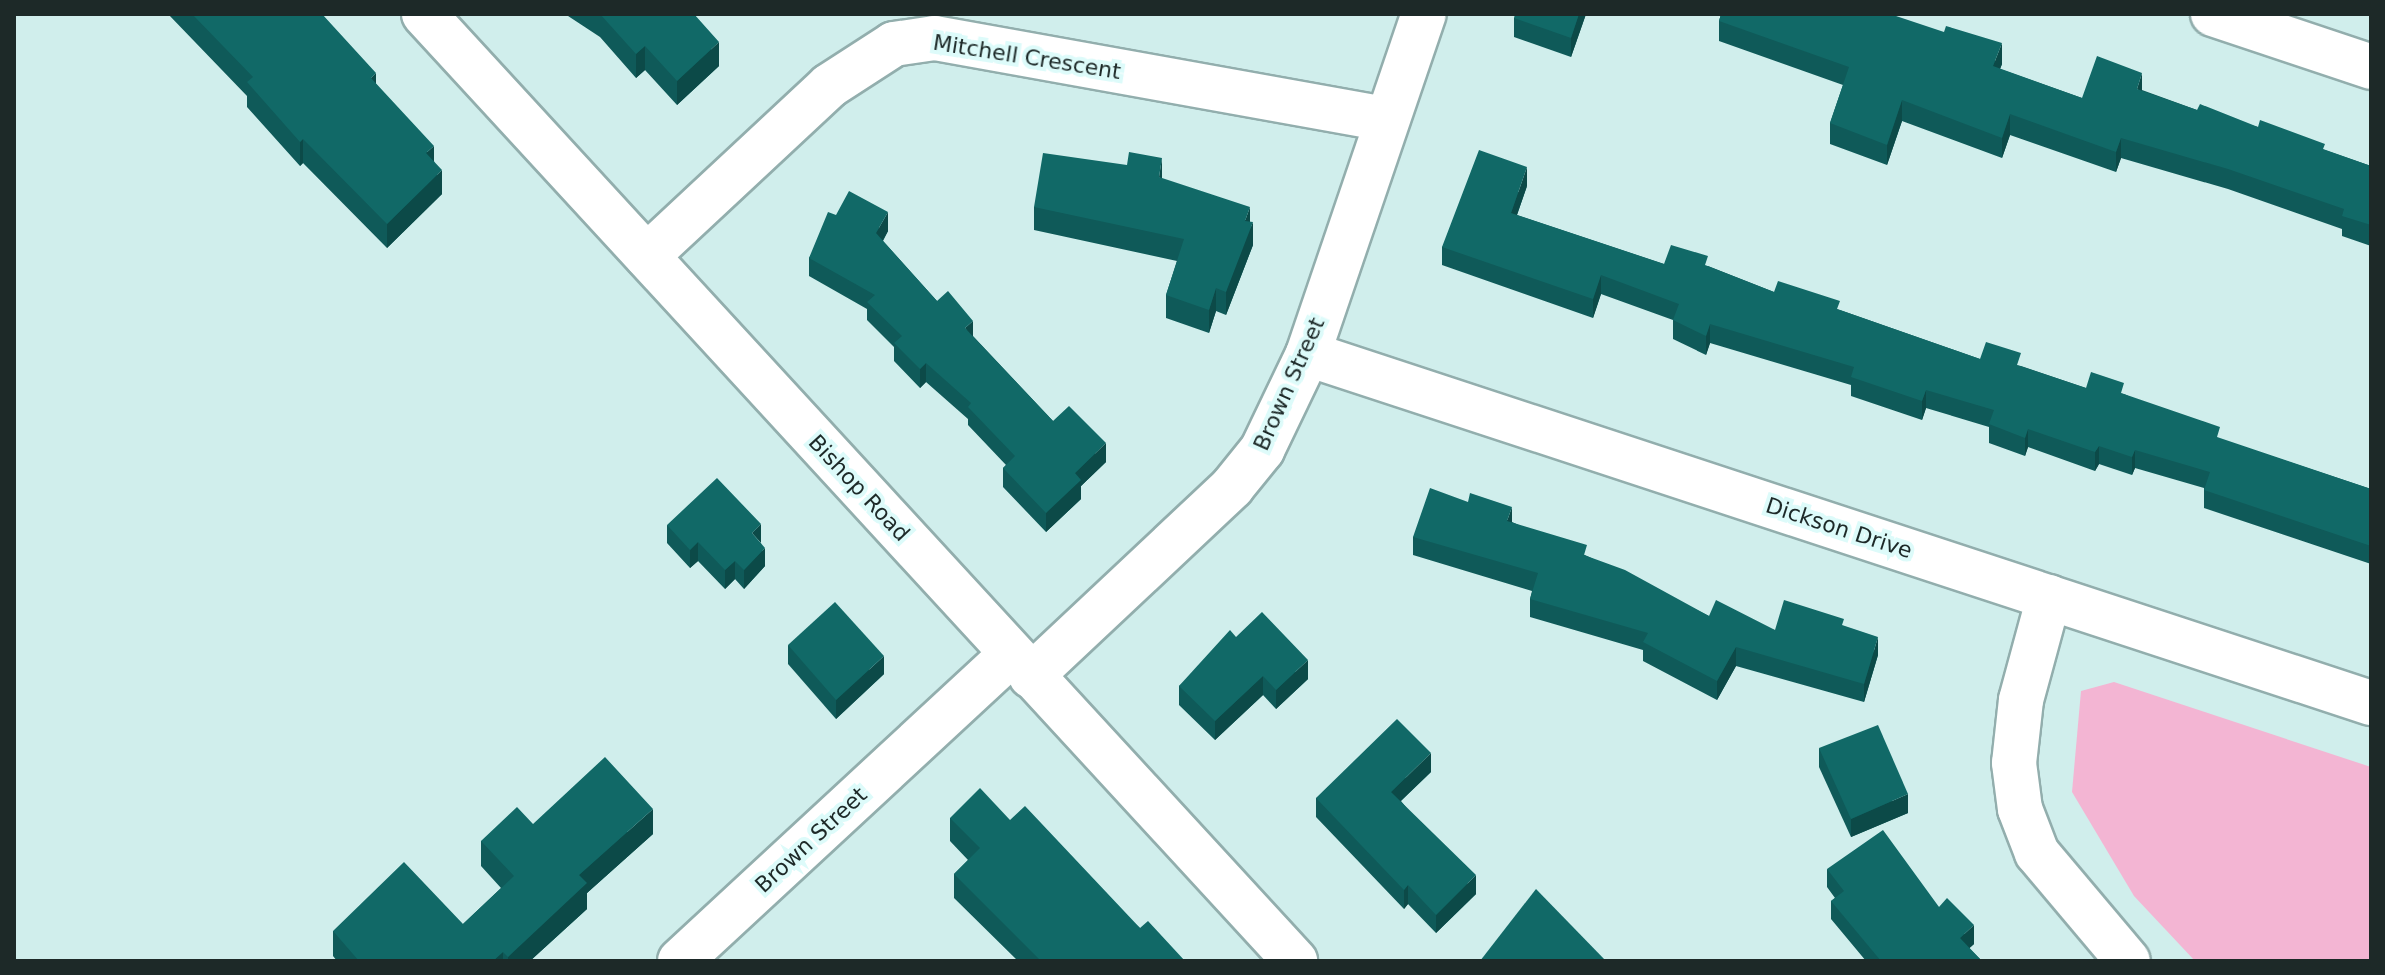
<!DOCTYPE html>
<style>
body{margin:0}
#map{position:relative;width:2385px;height:975px;overflow:hidden;background:#d0eeec;font-family:"DejaVu Sans",sans-serif}
div>[style]{position:absolute}
[style*='--x']{left:calc(var(--x)*1px);top:calc(var(--y)*1px);width:calc(var(--w)*1px);rotate:calc(var(--a)*1deg)}
.green>*{inset:0;background:#f3b5d3}
.roads{filter:drop-shadow(2px 0 #92aead) drop-shadow(-2px 0 #92aead) drop-shadow(0 2px #92aead) drop-shadow(0 -2px #92aead)}
.minor>*{height:44px;margin:-22px;padding:0 22px;transform-origin:22px;border-radius:22px;background:#fff}
.major>*{height:44px;margin:-22px;padding:0 22px;transform-origin:22px;border-radius:22px;background:#fff}
.wall>*{inset:0;background:#0f5a59}
.shaded-wall>*{inset:0;background:#0c4a48}
.building>*{inset:0;background:#116967}
span{translate:-50% -50%;white-space:nowrap;text-align:center;line-height:1.15;-webkit-text-stroke:8px #ddfbfa;paint-order:stroke}
.street-label{font-size:22px;color:#1d2928}
.frame{position:absolute;inset:0;border:16px solid #1d2928;pointer-events:none}
</style>
<div id="map">
<div class="green">
<i style="clip-path:polygon(2114px 682px,2371px 767px,2371px 961px,2195px 961px,2134px 896px,2072px 792px,2081px 691px)"></i>
</div>
<div class="roads">
<div class="minor">
<i style="--x:424;--y:14;--w:1287;--a:47.39"></i>
<i style="--x:647;--y:256;--w:249;--a:-43"></i>
<i style="--x:829;--y:86;--w:77;--a:-32.9"></i>
<i style="--x:894;--y:44;--w:41;--a:-8.3"></i>
<i style="--x:935;--y:38;--w:459;--a:10.2"></i>
<i style="--x:1308;--y:354;--w:1119;--a:18.18"></i>
<i style="--x:2049;--y:597;--w:107;--a:105.2"></i>
<i style="--x:2021;--y:700;--w:63;--a:96.3"></i>
<i style="--x:2014;--y:763;--w:46;--a:82.6"></i>
<i style="--x:2020;--y:809;--w:47;--a:68.9"></i>
<i style="--x:2037;--y:853;--w:141;--a:49.9"></i>
<i style="--x:1031;--y:676;--w:276;--a:-43.2"></i>
<i style="--x:1232;--y:487;--w:48;--a:-51"></i>
<i style="--x:1262;--y:450;--w:106;--a:-64.4"></i>
<i style="--x:1308;--y:354;--w:359;--a:-71.2"></i>
<i style="--x:680;--y:961;--w:452;--a:-42.8"></i>
</div>
<div class="major">
<i style="--x:2213;--y:14;--w:167;--a:18.5"></i>
</div>
</div>
<div class="wall">
<i style="clip-path:polygon(168px 14px,322px 14px,376px 84px,434px 161px,442px 194px,387px 248px,303px 163px,300px 166px,247px 107px,247px 96px)"></i>
<i style="clip-path:polygon(565px 14px,694px 14px,719px 66px,677px 105px,645px 70px,636px 78px,600px 37px)"></i>
<i style="clip-path:polygon(1586px 14px,1571px 57px,1514px 37px,1514px 18px)"></i>
<i style="clip-path:polygon(1720px 14px,1890px 14px,2002px 64px,2000px 69px,2082px 98px,2142px 90px,2197px 110px,2258px 127px,2371px 166px,2371px 246px,2342px 236px,2342px 229px,2228px 189px,2121px 158px,2116px 172px,2010px 135px,2002px 158px,1902px 121px,1887px 165px,1830px 144px,1830px 123px,1843px 85px,1719px 41px,1719px 21px,1721px 14px)"></i>
<i style="clip-path:polygon(1162px 179px,1250px 222px,1253px 245px,1226px 315px,1216px 311px,1209px 333px,1166px 318px,1166px 295px,1177px 261px,1034px 230px,1034px 207px)"></i>
<i style="clip-path:polygon(1527px 186px,1517px 215px,1664px 264px,1708px 266px,1774px 292px,1840px 310px,1980px 359px,2021px 366px,2086px 388px,2124px 394px,2220px 439px,2371px 489px,2371px 564px,2204px 508px,2204px 488px,2135px 468px,2132px 475px,2099px 464px,2095px 471px,2028px 447px,2025px 456px,1989px 443px,1989px 427px,1926px 408px,1922px 420px,1851px 396px,1851px 385px,1710px 343px,1706px 355px,1673px 339px,1673px 320px,1601px 294px,1593px 318px,1442px 265px,1442px 247px)"></i>
<i style="clip-path:polygon(836px 215px,888px 231px,883px 241px,937px 301px,973px 336px,1053px 421px,1106px 462px,1081px 486px,1081px 499px,1046px 532px,1003px 487px,1003px 468px,1006px 465px,968px 425px,968px 419px,926px 382px,920px 388px,894px 361px,894px 347px,867px 320px,867px 309px,809px 276px,809px 258px)"></i>
<i style="clip-path:polygon(1468px 502px,1587px 556px,1709px 616px,1775px 630px,1844px 626px,1878px 655px,1864px 702px,1736px 666px,1717px 700px,1643px 661px,1643px 650px,1530px 617px,1530px 599px,1532px 591px,1413px 555px,1413px 537px)"></i>
<i style="clip-path:polygon(667px 525px,761px 543px,765px 566px,744px 589px,735px 579px,725px 589px,698px 561px,690px 568px,667px 543px)"></i>
<i style="clip-path:polygon(1236px 637px,1308px 679px,1276px 709px,1263px 695px,1215px 740px,1179px 705px,1179px 686px)"></i>
<i style="clip-path:polygon(788px 645px,884px 674px,836px 719px,788px 664px)"></i>
<i style="clip-path:polygon(1819px 748px,1908px 813px,1851px 837px,1819px 767px)"></i>
<i style="clip-path:polygon(1431px 772px,1401px 801px,1476px 894px,1436px 933px,1408px 904px,1404px 909px,1316px 817px,1316px 798px)"></i>
<i style="clip-path:polygon(950px 818px,1010px 820px,1140px 928px,1185px 961px,1018px 961px,954px 898px,954px 874px,968px 860px,950px 841px)"></i>
<i style="clip-path:polygon(533px 824px,653px 834px,587px 893px,587px 909px,530px 961px,337px 961px,333px 956px,333px 931px,463px 924px,501px 888px,481px 866px,481px 841px)"></i>
<i style="clip-path:polygon(1827px 869px,1939px 907px,1974px 944px,1969px 948px,1982px 961px,1866px 961px,1831px 919px,1831px 901px,1835px 898px,1827px 887px)"></i>
</div>
<div class="shaded-wall">
<i style="clip-path:polygon(1579px 14px,1586px 14px,1571px 57px,1571px 38px)"></i>
<i style="clip-path:polygon(719px 42px,719px 66px,677px 105px,677px 81px)"></i>
<i style="clip-path:polygon(2002px 43px,2002px 64px,1993px 86px,1993px 66px)"></i>
<i style="clip-path:polygon(645px 46px,645px 70px,636px 78px,636px 54px)"></i>
<i style="clip-path:polygon(376px 73px,376px 97px,371px 78px)"></i>
<i style="clip-path:polygon(2142px 73px,2142px 93px,2137px 89px)"></i>
<i style="clip-path:polygon(1902px 100px,1902px 121px,1887px 165px,1887px 145px)"></i>
<i style="clip-path:polygon(2010px 114px,2010px 135px,2002px 158px,2002px 138px)"></i>
<i style="clip-path:polygon(2121px 138px,2121px 158px,2116px 172px,2116px 152px)"></i>
<i style="clip-path:polygon(303px 139px,303px 163px,300px 166px,300px 142px)"></i>
<i style="clip-path:polygon(434px 146px,434px 170px,426px 153px)"></i>
<i style="clip-path:polygon(1162px 158px,1162px 181px,1159px 177px)"></i>
<i style="clip-path:polygon(1527px 167px,1527px 186px,1511px 232px,1511px 213px)"></i>
<i style="clip-path:polygon(442px 170px,442px 194px,387px 248px,387px 224px)"></i>
<i style="clip-path:polygon(1250px 207px,1250px 229px,1253px 222px,1253px 245px,1226px 315px,1226px 292px,1245px 221px)"></i>
<i style="clip-path:polygon(888px 212px,888px 231px,876px 252px,876px 233px)"></i>
<i style="clip-path:polygon(1601px 275px,1601px 294px,1593px 318px,1593px 299px)"></i>
<i style="clip-path:polygon(1216px 288px,1216px 311px,1209px 333px,1209px 310px)"></i>
<i style="clip-path:polygon(973px 321px,973px 339px,965px 328px)"></i>
<i style="clip-path:polygon(1710px 324px,1710px 343px,1706px 355px,1706px 336px)"></i>
<i style="clip-path:polygon(926px 363px,926px 382px,920px 388px,920px 369px)"></i>
<i style="clip-path:polygon(1926px 390px,1926px 408px,1922px 420px,1922px 401px)"></i>
<i style="clip-path:polygon(2028px 429px,2028px 447px,2025px 456px,2025px 438px)"></i>
<i style="clip-path:polygon(1106px 443px,1106px 462px,1081px 486px,1081px 499px,1046px 532px,1046px 513px,1075px 473px)"></i>
<i style="clip-path:polygon(2099px 446px,2099px 464px,2095px 471px,2095px 452px)"></i>
<i style="clip-path:polygon(2135px 450px,2135px 468px,2132px 475px,2132px 457px)"></i>
<i style="clip-path:polygon(1512px 507px,1512px 526px,1507px 521px)"></i>
<i style="clip-path:polygon(761px 524px,761px 543px,752px 533px)"></i>
<i style="clip-path:polygon(698px 542px,698px 561px,690px 568px,690px 550px)"></i>
<i style="clip-path:polygon(765px 548px,765px 566px,744px 589px,744px 570px)"></i>
<i style="clip-path:polygon(735px 561px,735px 579px,725px 589px,725px 570px)"></i>
<i style="clip-path:polygon(1878px 637px,1878px 655px,1864px 702px,1864px 684px)"></i>
<i style="clip-path:polygon(1736px 647px,1736px 666px,1717px 700px,1717px 681px)"></i>
<i style="clip-path:polygon(884px 656px,884px 674px,836px 719px,836px 700px)"></i>
<i style="clip-path:polygon(1308px 660px,1308px 679px,1276px 709px,1276px 690px)"></i>
<i style="clip-path:polygon(1263px 676px,1263px 695px,1215px 740px,1215px 721px)"></i>
<i style="clip-path:polygon(1431px 753px,1431px 772px,1391px 810px,1391px 792px)"></i>
<i style="clip-path:polygon(1908px 794px,1908px 813px,1851px 837px,1851px 819px)"></i>
<i style="clip-path:polygon(653px 809px,653px 834px,587px 893px,587px 909px,530px 961px,508px 961px,508px 957px,579px 875px)"></i>
<i style="clip-path:polygon(1476px 875px,1476px 894px,1436px 933px,1436px 915px)"></i>
<i style="clip-path:polygon(1408px 885px,1408px 904px,1404px 909px,1404px 890px)"></i>
<i style="clip-path:polygon(1974px 925px,1974px 944px,1960px 957px,1960px 938px)"></i>
<i style="clip-path:polygon(503px 952px,503px 961px,493px 961px)"></i>
</div>
<div class="building">
<i style="clip-path:polygon(192px 14px,322px 14px,376px 73px,371px 78px,434px 146px,426px 153px,442px 170px,387px 224px,303px 139px,300px 142px,247px 82px,253px 77px)"></i>
<i style="clip-path:polygon(600px 14px,694px 14px,719px 42px,677px 81px,645px 46px,636px 54px)"></i>
<i style="clip-path:polygon(1515px 14px,1579px 14px,1571px 38px,1514px 18px)"></i>
<i style="clip-path:polygon(1721px 14px,1890px 14px,1944px 32px,1946px 26px,2002px 43px,1993px 66px,2082px 98px,2097px 56px,2142px 73px,2137px 89px,2197px 110px,2200px 104px,2258px 127px,2260px 120px,2325px 144px,2323px 149px,2371px 166px,2371px 225px,2342px 216px,2344px 209px,2228px 169px,2121px 138px,2116px 152px,2010px 114px,2002px 138px,1902px 100px,1887px 145px,1830px 123px,1849px 67px,1719px 21px)"></i>
<i style="clip-path:polygon(1479px 150px,1527px 167px,1511px 213px,1664px 264px,1671px 245px,1708px 256px,1705px 265px,1774px 292px,1778px 281px,1840px 301px,1837px 309px,1980px 359px,1986px 342px,2021px 353px,2017px 365px,2086px 388px,2091px 372px,2124px 383px,2121px 393px,2220px 427px,2217px 437px,2371px 489px,2371px 546px,2204px 490px,2210px 472px,2135px 450px,2132px 457px,2099px 446px,2095px 452px,2028px 429px,2025px 438px,1989px 424px,1994px 410px,1926px 390px,1922px 401px,1851px 377px,1854px 367px,1710px 324px,1706px 336px,1673px 320px,1679px 304px,1601px 275px,1593px 299px,1442px 247px)"></i>
<i style="clip-path:polygon(1129px 152px,1162px 158px,1159px 177px,1250px 207px,1245px 221px,1253px 222px,1226px 292px,1216px 288px,1209px 310px,1166px 295px,1184px 239px,1034px 207px,1043px 153px,1127px 165px)"></i>
<i style="clip-path:polygon(849px 191px,888px 212px,876px 233px,937px 301px,948px 291px,973px 321px,965px 328px,1053px 421px,1069px 406px,1106px 443px,1075px 473px,1081px 480px,1046px 513px,1003px 468px,1015px 456px,968px 407px,971px 403px,926px 363px,920px 369px,894px 343px,902px 336px,867px 302px,875px 295px,809px 258px,828px 212px,836px 215px)"></i>
<i style="clip-path:polygon(717px 478px,761px 524px,752px 533px,765px 548px,744px 570px,735px 561px,725px 570px,698px 542px,690px 550px,667px 525px)"></i>
<i style="clip-path:polygon(1430px 488px,1468px 502px,1470px 493px,1512px 507px,1507px 521px,1587px 545px,1584px 555px,1625px 570px,1709px 616px,1716px 600px,1775px 630px,1784px 600px,1844px 619px,1842px 625px,1878px 637px,1864px 684px,1736px 647px,1717px 681px,1643px 642px,1648px 633px,1530px 599px,1538px 573px,1413px 537px)"></i>
<i style="clip-path:polygon(835px 602px,884px 656px,836px 700px,788px 645px)"></i>
<i style="clip-path:polygon(1262px 612px,1308px 660px,1276px 690px,1263px 676px,1215px 721px,1179px 686px,1230px 630px,1236px 637px)"></i>
<i style="clip-path:polygon(1397px 719px,1431px 753px,1391px 792px,1476px 875px,1436px 915px,1408px 885px,1404px 890px,1316px 798px)"></i>
<i style="clip-path:polygon(1878px 725px,1908px 794px,1851px 819px,1819px 748px)"></i>
<i style="clip-path:polygon(605px 757px,653px 809px,579px 875px,587px 883px,508px 957px,503px 952px,493px 961px,359px 961px,333px 931px,404px 862px,463px 924px,514px 876px,481px 841px,517px 807px,533px 824px)"></i>
<i style="clip-path:polygon(980px 788px,1010px 820px,1025px 806px,1140px 928px,1148px 921px,1185px 961px,1041px 961px,954px 874px,980px 848px,950px 818px)"></i>
<i style="clip-path:polygon(1883px 830px,1939px 907px,1947px 898px,1974px 925px,1960px 938px,1982px 961px,1881px 961px,1831px 901px,1844px 891px,1827px 869px)"></i>
<i style="clip-path:polygon(1536px 889px,1606px 961px,1480px 961px)"></i>
</div>
<div class="street-label">
<span style="left:1027px;top:57px;rotate:9deg">Mitchell Crescent</span>
<span style="left:1289px;top:384px;rotate:-66deg">Brown Street</span>
<span style="left:859px;top:488px;rotate:47deg">Bishop Road</span>
<span style="left:1839px;top:528px;rotate:18deg">Dickson Drive</span>
<span style="left:811px;top:840px;rotate:-43deg">Brown Street</span>
</div>
<div class="frame"></div>
</div>
